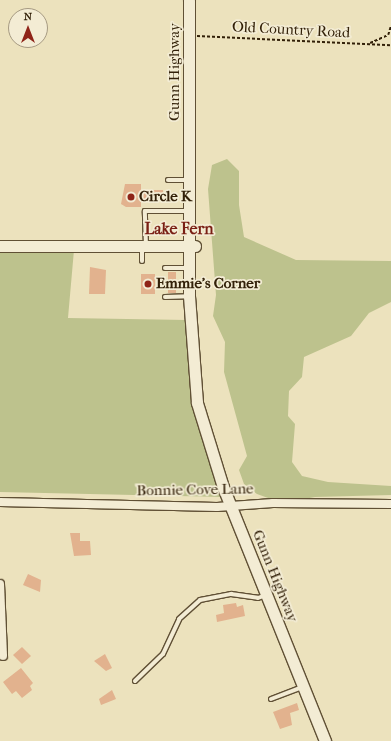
<!DOCTYPE html>
<style>
body{margin:0}
#map{position:relative;width:391px;height:741px;overflow:hidden;background:#ece2bd;font-family:"IM FELL French Canon",serif}
div>[style]{position:absolute}
[style*='--x']{left:calc(var(--x)*1px);top:calc(var(--y)*1px);width:calc(var(--w)*1px);rotate:calc(var(--a)*1deg)}
.green>*{inset:0;background:#bdc28d}
.building>*{inset:0;background:#e2b28e}
.path>*{height:1.5px;margin-top:-0.75px;transform-origin:0;background:repeating-linear-gradient(90deg,#322008 0 3px,transparent 0 5px)}
.roads{filter:drop-shadow(1px 0 #605035) drop-shadow(-1px 0 #605035) drop-shadow(0 1px #605035) drop-shadow(0 -1px #605035)}
.lane>*{height:4px;margin:-2px;padding:0 2px;transform-origin:2px;border-radius:2px;background:#f3ecd4}
.street>*{height:8px;margin:-4px;padding:0 4px;transform-origin:4px;border-radius:4px;background:#f3ecd4}
.secondary>*{height:11px;margin:-5.5px;padding:0 5.5px;transform-origin:5.5px;border-radius:5.5px;background:#f3ecd4}
.dots>*{width:11px;height:11px;translate:-50% -50%;box-sizing:border-box;border:2px solid #f3ecd4;border-radius:50%}
span{translate:-50% -50%;white-space:nowrap;text-align:center;line-height:1.15;-webkit-text-stroke:3.5px #f3ecd4;paint-order:stroke}
.street-label{font-size:15px;color:#322008}
.poi-label{font-size:15px;color:#322008;font-weight:700}
.left{translate:0 -50%;text-align:left}
.neighbourhood-label{font-size:16px;color:#7a1f14;font-weight:700}
.north{position:absolute;left:8px;top:8px;width:40px;height:40px;box-sizing:border-box;background:#f3ecd4;border:1px solid #a69a82;border-radius:50%;rotate:0deg;font-size:11px;font-weight:700;line-height:16px;text-align:center;color:#322008}
.north::after{content:'';display:block;margin:auto;width:14px;height:18px;background:#8f2418;clip-path:polygon(50% 0,100% 100%,50% 72%,0 100%)}
</style>
<div id="map">
<div class="green">
<i style="clip-path:polygon(227px 159px,239px 171px,239px 205px,244px 237px,296px 260px,391px 261px,391px 302px,369px 313px,351px 336px,304px 357px,302px 377px,289px 391px,288px 416px,295px 424px,292px 462px,302px 476px,328px 482px,391px 486px,391px 495px,315px 497px,282px 503px,257px 494px,244px 484px,239px 470px,247px 456px,224px 372px,225px 342px,213px 316px,216px 295px,208px 189px,212px 165px)"></i>
<i style="clip-path:polygon(0 250px,74px 250px,68px 318px,186px 320px,190px 387px,223px 497px,0 492px)"></i>
</div>
<div class="building">
<i style="clip-path:polygon(125px 184px,141px 184px,141px 190px,163px 190px,163px 201px,141px 201px,141px 207px,126px 207px,121px 204px)"></i>
<i style="clip-path:polygon(90px 267px,106px 270px,105px 294px,89px 294px)"></i>
<i style="clip-path:polygon(168px 272px,176px 272px,176px 293px,168px 293px)"></i>
<i style="clip-path:polygon(141px 274px,155px 274px,155px 294px,141px 294px)"></i>
<i style="clip-path:polygon(70px 533px,80px 533px,80px 541px,90px 541px,91px 555px,74px 556px)"></i>
<i style="clip-path:polygon(28px 574px,41px 580px,40px 592px,23px 585px)"></i>
<i style="clip-path:polygon(236px 603px,237px 607px,243px 605px,245px 616px,217px 622px,216px 615px,224px 613px,223px 605px)"></i>
<i style="clip-path:polygon(22px 647px,31px 656px,22px 664px,13px 655px)"></i>
<i style="clip-path:polygon(105px 654px,112px 668px,106px 671px,94px 661px)"></i>
<i style="clip-path:polygon(21px 668px,33px 683px,30px 686px,32px 690px,22px 698px,16px 691px,12px 694px,3px 682px)"></i>
<i style="clip-path:polygon(112px 690px,116px 699px,101px 705px,99px 699px)"></i>
<i style="clip-path:polygon(297px 703px,299px 710px,290px 713px,292px 725px,280px 729px,273px 712px)"></i>
</div>
<div class="path">
<i style="--x:197;--y:36;--w:194;--a:2.7"></i>
<i style="--x:370;--y:43;--w:20;--a:-24"></i>
<i style="--x:388;--y:35;--w:10;--a:-73"></i>
</div>
<div class="roads">
<div class="lane">
<i style="--x:168;--y:180;--w:20;--a:0"></i>
<i style="--x:142;--y:246;--w:15;--a:90"></i>
<i style="--x:146;--y:246;--w:35;--a:-92"></i>
<i style="--x:145;--y:211;--w:43;--a:0"></i>
<i style="--x:165;--y:268;--w:23;--a:0"></i>
<i style="--x:165;--y:297;--w:24;--a:-2"></i>
<i style="--x:135;--y:681;--w:39;--a:-44"></i>
<i style="--x:163;--y:654;--w:38;--a:-65"></i>
<i style="--x:179;--y:619;--w:28;--a:-42"></i>
<i style="--x:200;--y:600;--w:32;--a:-11"></i>
<i style="--x:231;--y:594;--w:27;--a:8"></i>
<i style="--x:258;--y:598;--w:9;--a:-21"></i>
<i style="--x:271;--y:699;--w:34;--a:-21"></i>
</div>
<div class="street">
<i style="--x:0;--y:502;--w:217;--a:1.3"></i>
<i style="--x:217;--y:507;--w:56;--a:-4.1"></i>
<i style="--x:273;--y:503;--w:118;--a:0.5"></i>
<i style="--x:0;--y:584;--w:72;--a:87.6"></i>
</div>
<div class="secondary">
<i style="--x:189;--y:0;--w:296;--a:90"></i>
<i style="--x:189;--y:296;--w:107;--a:85.7"></i>
<i style="--x:197;--y:403;--w:88;--a:72.8"></i>
<i style="--x:223;--y:487;--w:274;--a:68.1"></i>
<i style="--x:0;--y:246;--w:195;--a:0"></i>
</div>
</div>
<div class="dots">
<i style="left:131px;top:197px;background:#8f2418"></i>
<i style="left:148px;top:284px;background:#8f2418"></i>
</div>
<div class="street-label">
<span style="left:291px;top:30px;rotate:3deg">Old Country Road</span>
<span style="left:175px;top:72px;rotate:-90deg">Gunn Highway</span>
<span style="left:195px;top:490px;rotate:-1deg">Bonnie Cove Lane</span>
<span style="left:275px;top:576px;rotate:68deg">Gunn Highway</span>
</div>
<div class="poi-label">
<span class="left" style="left:139px;top:197px">Circle K</span>
<span class="left" style="left:156px;top:284px">Emmie's Corner</span>
</div>
<div class="neighbourhood-label">
<span style="left:179px;top:229px">Lake Fern</span>
</div>
<div class="north">N</div>
</div>
